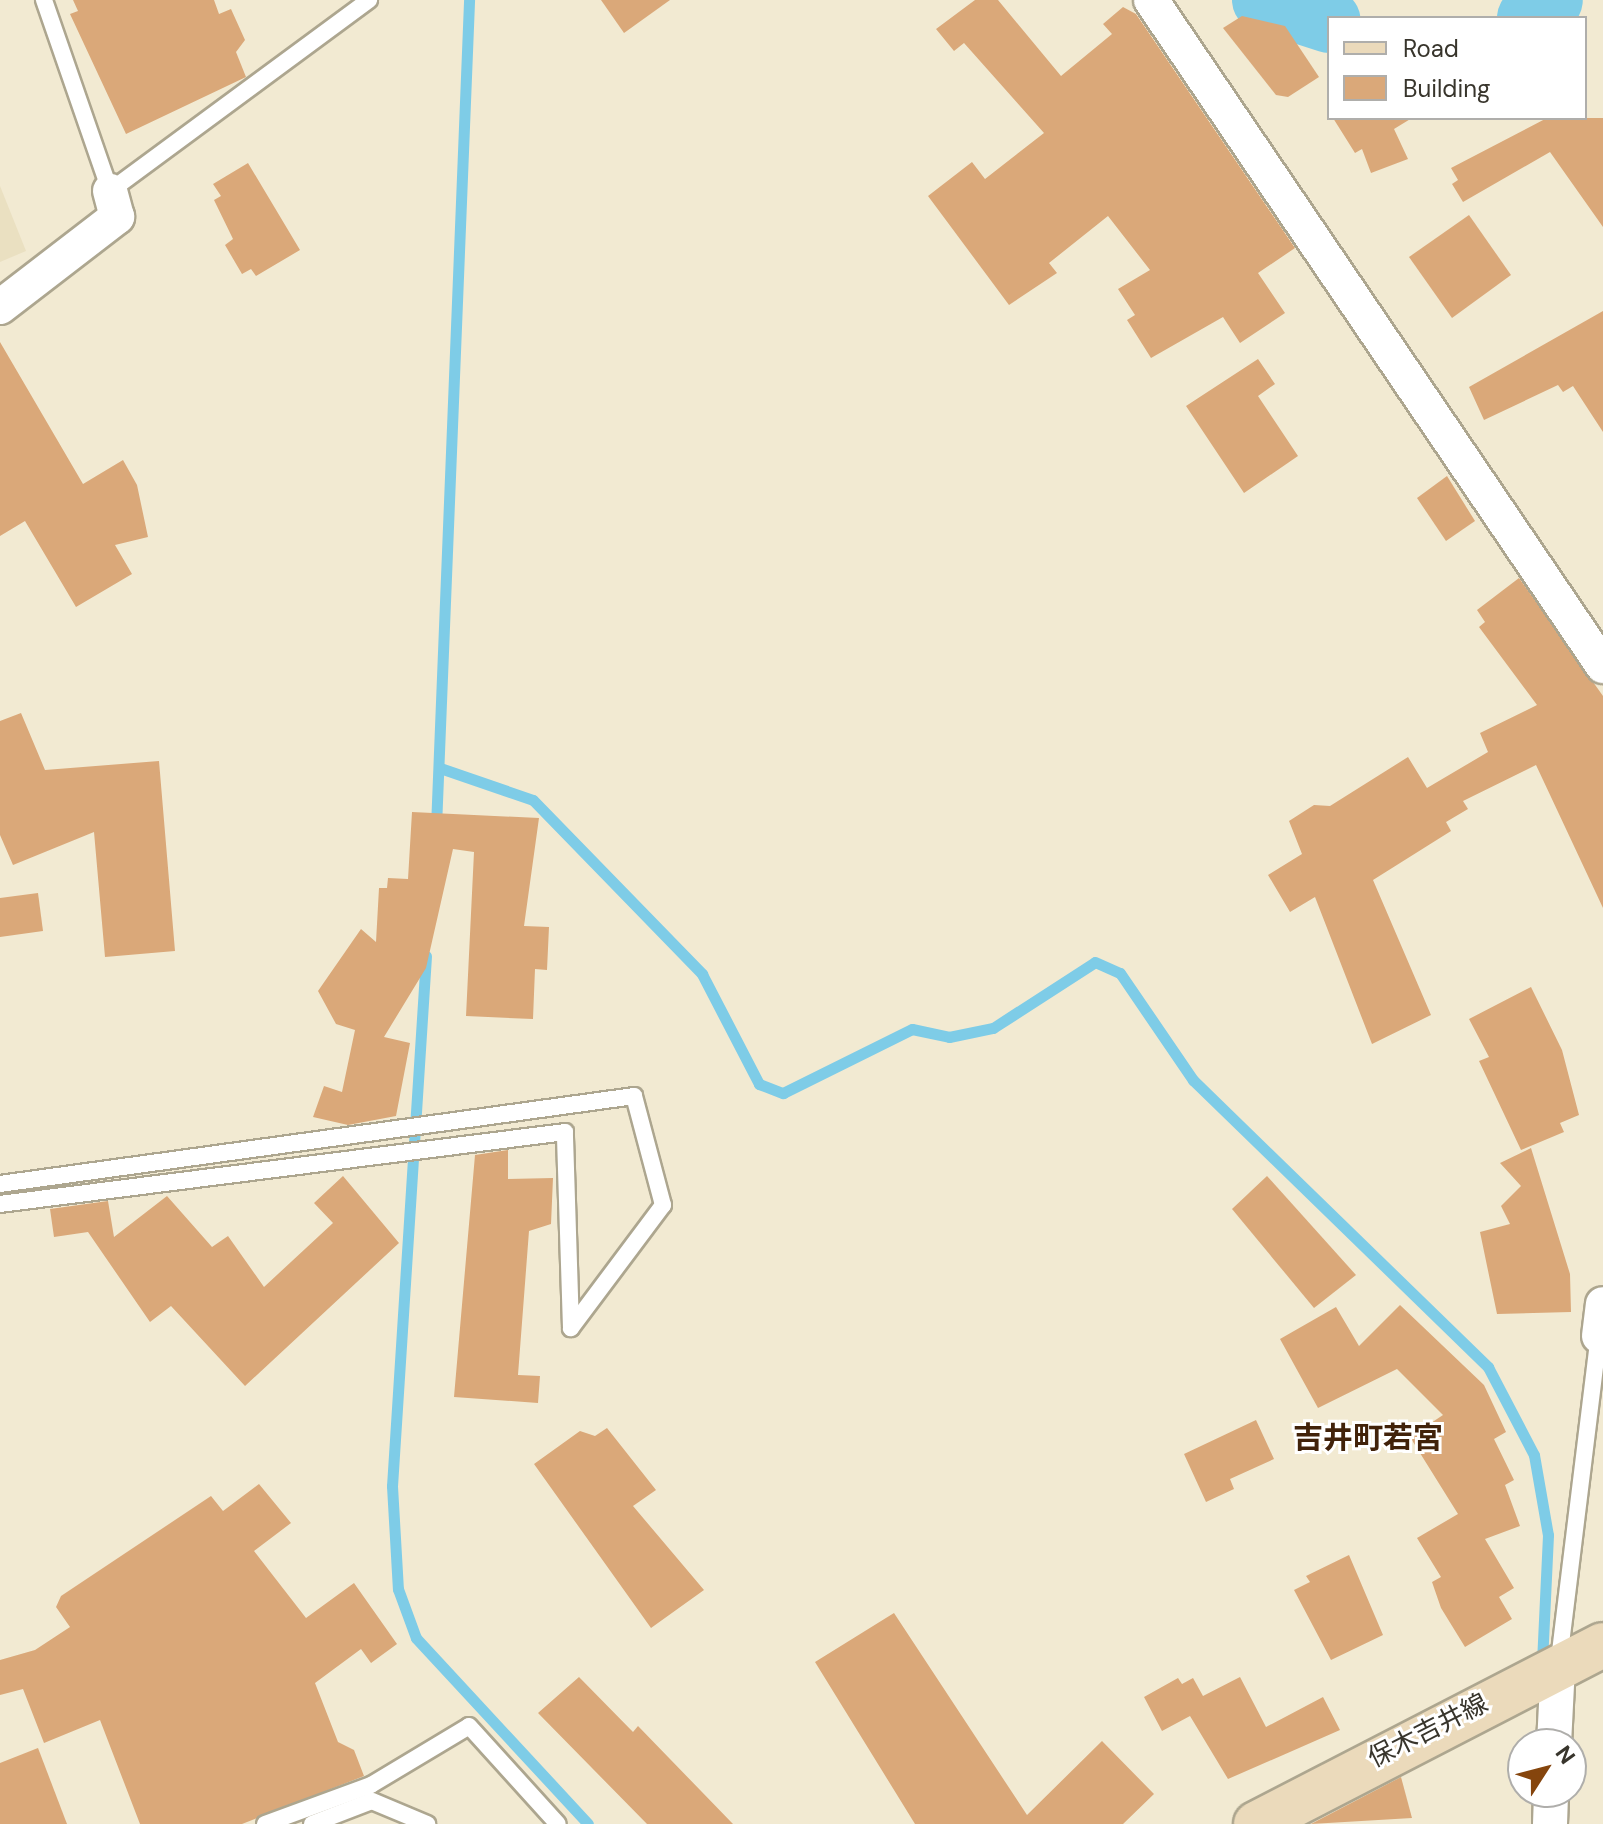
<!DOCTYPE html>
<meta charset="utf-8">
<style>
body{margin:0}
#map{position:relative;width:1603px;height:1824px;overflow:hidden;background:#f2ead2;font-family:"DM Sans","Noto Sans JP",sans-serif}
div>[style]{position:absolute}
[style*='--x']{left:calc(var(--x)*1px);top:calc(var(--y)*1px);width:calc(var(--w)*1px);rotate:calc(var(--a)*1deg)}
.built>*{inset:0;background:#eae0c1}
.stream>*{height:11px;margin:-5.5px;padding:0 5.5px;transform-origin:5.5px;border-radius:5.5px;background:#7ecce7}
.river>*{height:64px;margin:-32px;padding:0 32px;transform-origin:32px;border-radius:32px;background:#7ecce7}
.building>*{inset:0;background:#daa879}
.roads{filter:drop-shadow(2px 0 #ada68f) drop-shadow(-2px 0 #ada68f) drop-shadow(0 2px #ada68f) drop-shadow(0 -2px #ada68f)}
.service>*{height:16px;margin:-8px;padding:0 8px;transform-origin:8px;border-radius:8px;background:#fff}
.minor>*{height:34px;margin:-17px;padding:0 17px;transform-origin:17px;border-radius:17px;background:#fff}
.secondary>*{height:44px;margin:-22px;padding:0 22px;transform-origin:22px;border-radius:22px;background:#ebdabb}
span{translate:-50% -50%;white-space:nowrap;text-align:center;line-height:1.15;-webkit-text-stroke:6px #fff;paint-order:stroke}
.street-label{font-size:26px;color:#38352c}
.quarter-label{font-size:30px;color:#41220a;font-weight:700}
.legend{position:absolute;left:1327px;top:16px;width:260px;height:104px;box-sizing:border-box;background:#fff;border:2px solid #afaeab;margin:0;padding:10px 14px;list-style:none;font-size:24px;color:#38352c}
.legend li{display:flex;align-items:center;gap:16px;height:40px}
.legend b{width:40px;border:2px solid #afaeab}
.north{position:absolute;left:1507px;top:1728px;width:80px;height:80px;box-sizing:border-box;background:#fff;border:2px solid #afaeab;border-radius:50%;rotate:54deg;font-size:22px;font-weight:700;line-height:32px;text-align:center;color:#38352c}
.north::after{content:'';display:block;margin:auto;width:28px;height:36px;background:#85450d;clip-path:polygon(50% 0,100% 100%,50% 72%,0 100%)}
</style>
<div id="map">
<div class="built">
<i style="clip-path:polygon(0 186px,26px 251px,0 262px)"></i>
</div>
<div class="stream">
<i style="--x:440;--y:768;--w:98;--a:19"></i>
<i style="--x:533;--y:800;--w:243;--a:45.8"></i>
<i style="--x:702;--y:974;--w:124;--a:62.6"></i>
<i style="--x:759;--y:1084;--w:26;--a:21"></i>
<i style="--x:783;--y:1093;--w:144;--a:-26.4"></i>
<i style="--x:912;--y:1029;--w:38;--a:12"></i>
<i style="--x:949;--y:1037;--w:45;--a:-11.6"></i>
<i style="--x:993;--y:1028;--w:121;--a:-32.9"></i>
<i style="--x:1095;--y:962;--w:27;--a:24"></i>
<i style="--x:1120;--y:973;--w:130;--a:55.7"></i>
<i style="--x:1193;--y:1080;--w:412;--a:44.2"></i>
<i style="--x:1488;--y:1367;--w:99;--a:62.4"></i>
<i style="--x:1534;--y:1455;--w:81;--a:80.1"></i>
<i style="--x:1548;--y:1535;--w:128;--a:92.7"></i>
<i style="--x:436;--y:827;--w:828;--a:-87.71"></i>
<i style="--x:426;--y:956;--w:531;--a:93.67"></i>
<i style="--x:392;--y:1486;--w:103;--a:86.7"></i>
<i style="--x:398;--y:1589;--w:52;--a:69.8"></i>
<i style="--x:416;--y:1638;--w:253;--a:47.2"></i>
</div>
<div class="river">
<i style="--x:1264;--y:0;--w:68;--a:17.9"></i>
<i style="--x:1529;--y:18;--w:28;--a:-39"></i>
</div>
<div class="building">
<i style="clip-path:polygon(73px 0,214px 0,219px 14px,231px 9px,245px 40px,236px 52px,246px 77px,126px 134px,70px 14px,78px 11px)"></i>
<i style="clip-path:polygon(601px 0,670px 0,624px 33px)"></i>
<i style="clip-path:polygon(975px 0,998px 0,1061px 76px,1112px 34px,1103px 24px,1123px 7px,1136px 14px,1295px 248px,1258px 273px,1285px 313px,1240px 343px,1223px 317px,1151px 358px,1127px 320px,1135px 315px,1118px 289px,1150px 270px,1108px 216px,1049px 263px,1057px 273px,1009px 305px,928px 196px,972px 162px,985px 179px,1044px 133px,964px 43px,954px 51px,936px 29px)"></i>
<i style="clip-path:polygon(1242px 16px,1285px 26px,1319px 77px,1288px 97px,1276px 95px,1223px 28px)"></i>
<i style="clip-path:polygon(1333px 118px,1412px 118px,1394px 129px,1408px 159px,1371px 173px,1362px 149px,1355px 153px)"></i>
<i style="clip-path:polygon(1547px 118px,1603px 118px,1603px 227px,1550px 152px,1463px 202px,1452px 184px,1458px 180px,1451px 168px)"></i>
<i style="clip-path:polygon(248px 163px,300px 250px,256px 276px,251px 269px,242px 274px,225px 245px,233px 239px,214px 200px,221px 196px,213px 184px)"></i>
<i style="clip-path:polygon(1469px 215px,1511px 275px,1452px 318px,1409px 257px)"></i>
<i style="clip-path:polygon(1603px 311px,1603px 432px,1573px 386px,1563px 392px,1558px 385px,1484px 420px,1469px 387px)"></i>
<i style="clip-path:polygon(0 342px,83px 484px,123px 460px,137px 485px,148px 537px,115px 545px,132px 574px,76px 607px,25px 521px,0 536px)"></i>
<i style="clip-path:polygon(1258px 359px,1275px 384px,1258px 396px,1298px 456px,1244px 493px,1186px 406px)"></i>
<i style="clip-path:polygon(1447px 476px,1475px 521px,1446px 541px,1417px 498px)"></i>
<i style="clip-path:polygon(1519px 578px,1603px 696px,1603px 908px,1536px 765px,1463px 801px,1468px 809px,1446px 822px,1451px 831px,1373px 880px,1431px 1015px,1372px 1044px,1315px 897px,1290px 912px,1268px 875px,1302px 854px,1289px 821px,1314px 805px,1330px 806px,1408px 757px,1427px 788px,1488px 752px,1480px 733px,1537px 705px,1479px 627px,1485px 622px,1477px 610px)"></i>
<i style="clip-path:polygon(21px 713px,45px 770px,159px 761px,175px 951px,105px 957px,94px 832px,13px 865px,0 835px,0 721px)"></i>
<i style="clip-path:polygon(412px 812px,539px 818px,524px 926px,549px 927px,547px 970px,535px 969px,533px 1019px,466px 1016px,474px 852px,453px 849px,426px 968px,384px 1037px,410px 1043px,396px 1116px,348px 1125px,313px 1117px,324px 1086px,342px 1092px,355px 1030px,336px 1024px,318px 991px,361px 929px,376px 942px,379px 888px,387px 888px,388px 878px,408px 879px)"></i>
<i style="clip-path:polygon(38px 893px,43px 931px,0 937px,0 898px)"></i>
<i style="clip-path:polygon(1531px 987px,1562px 1050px,1579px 1115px,1560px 1123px,1564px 1132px,1521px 1150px,1479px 1061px,1489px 1057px,1469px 1019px)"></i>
<i style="clip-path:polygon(1531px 1148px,1570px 1274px,1571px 1312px,1497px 1314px,1480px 1232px,1510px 1224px,1501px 1206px,1521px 1186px,1500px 1163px)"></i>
<i style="clip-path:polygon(508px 1150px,508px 1179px,553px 1178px,551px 1224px,529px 1231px,518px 1375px,540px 1376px,538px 1403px,454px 1397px,475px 1155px)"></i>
<i style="clip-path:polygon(343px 1176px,399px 1243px,245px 1386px,171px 1306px,150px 1322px,88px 1232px,54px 1237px,50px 1209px,108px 1201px,114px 1237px,167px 1196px,212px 1247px,228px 1236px,264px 1287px,333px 1223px,314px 1203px)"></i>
<i style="clip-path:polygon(1267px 1176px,1356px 1275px,1314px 1308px,1232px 1209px)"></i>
<i style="clip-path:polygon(1400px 1305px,1484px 1385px,1506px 1432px,1494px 1439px,1514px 1480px,1505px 1485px,1520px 1526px,1485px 1539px,1514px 1588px,1499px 1597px,1512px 1619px,1465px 1647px,1441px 1608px,1432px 1582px,1441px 1577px,1417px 1538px,1458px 1514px,1410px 1437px,1443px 1415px,1397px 1369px,1318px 1408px,1280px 1339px,1336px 1307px,1359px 1346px)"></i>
<i style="clip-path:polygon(1256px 1420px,1274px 1459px,1230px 1479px,1234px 1489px,1206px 1502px,1184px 1454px)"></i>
<i style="clip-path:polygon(607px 1428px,656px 1490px,633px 1506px,704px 1590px,651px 1628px,534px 1464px,580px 1431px,595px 1436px)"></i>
<i style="clip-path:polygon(259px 1484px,291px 1523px,254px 1551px,306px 1618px,354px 1583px,397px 1644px,371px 1663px,361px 1649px,315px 1683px,338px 1742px,354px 1750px,364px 1776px,242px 1824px,140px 1824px,100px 1720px,44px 1743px,23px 1689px,0 1695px,0 1660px,35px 1650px,70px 1627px,56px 1607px,61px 1596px,211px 1496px,223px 1511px)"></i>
<i style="clip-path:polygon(1349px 1555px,1383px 1635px,1331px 1660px,1294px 1590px,1310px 1582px,1306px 1576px)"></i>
<i style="clip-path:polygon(894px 1613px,1027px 1815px,1102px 1741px,1154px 1794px,1123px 1824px,915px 1824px,815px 1662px)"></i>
<i style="clip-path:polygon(579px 1677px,633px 1732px,638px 1726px,733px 1824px,647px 1824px,538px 1713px)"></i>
<i style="clip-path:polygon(1240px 1677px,1266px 1727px,1323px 1697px,1340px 1730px,1228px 1779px,1190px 1716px,1162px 1731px,1144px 1697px,1178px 1678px,1182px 1684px,1193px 1678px,1203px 1696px)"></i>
<i style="clip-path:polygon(38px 1748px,67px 1824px,0 1824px,0 1763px)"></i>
<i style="clip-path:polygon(1401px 1777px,1412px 1818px,1311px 1824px)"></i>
</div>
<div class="roads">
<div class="service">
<i style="--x:44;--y:0;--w:202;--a:70.9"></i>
<i style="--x:110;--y:191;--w:322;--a:-36.4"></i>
<i style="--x:0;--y:1184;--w:640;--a:-7.9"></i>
<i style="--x:634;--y:1096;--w:113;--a:75.1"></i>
<i style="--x:663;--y:1205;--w:154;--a:126.8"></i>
<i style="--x:571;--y:1328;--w:196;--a:-91.8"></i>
<i style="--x:565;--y:1132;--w:570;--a:172.74"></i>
<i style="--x:1559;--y:1660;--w:326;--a:-83"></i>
<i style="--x:265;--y:1824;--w:113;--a:-20.2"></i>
<i style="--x:371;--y:1785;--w:114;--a:-31"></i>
<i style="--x:469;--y:1726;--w:132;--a:47.8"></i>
<i style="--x:312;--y:1824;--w:64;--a:-21"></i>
<i style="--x:372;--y:1801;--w:60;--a:22.7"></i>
</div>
<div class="minor">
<i style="--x:1151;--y:0;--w:805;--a:55.84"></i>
<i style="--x:0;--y:307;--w:148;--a:-37.6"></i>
<i style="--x:117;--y:217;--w:27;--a:-105"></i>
<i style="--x:1599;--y:1336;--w:32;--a:-83"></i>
<i style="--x:1554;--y:1744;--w:78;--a:-87.1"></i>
<i style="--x:1550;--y:1824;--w:32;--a:-88"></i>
</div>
<div class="secondary">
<i style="--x:1256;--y:1824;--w:390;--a:-27.3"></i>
</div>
</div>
<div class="street-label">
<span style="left:1428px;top:1731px;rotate:-27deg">保木吉井線</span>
</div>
<div class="quarter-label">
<span style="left:1368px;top:1438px">吉井町若宮</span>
</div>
<ul class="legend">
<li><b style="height:10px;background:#ebdabb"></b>Road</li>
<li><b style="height:22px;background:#daa879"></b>Building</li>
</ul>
<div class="north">N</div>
</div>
